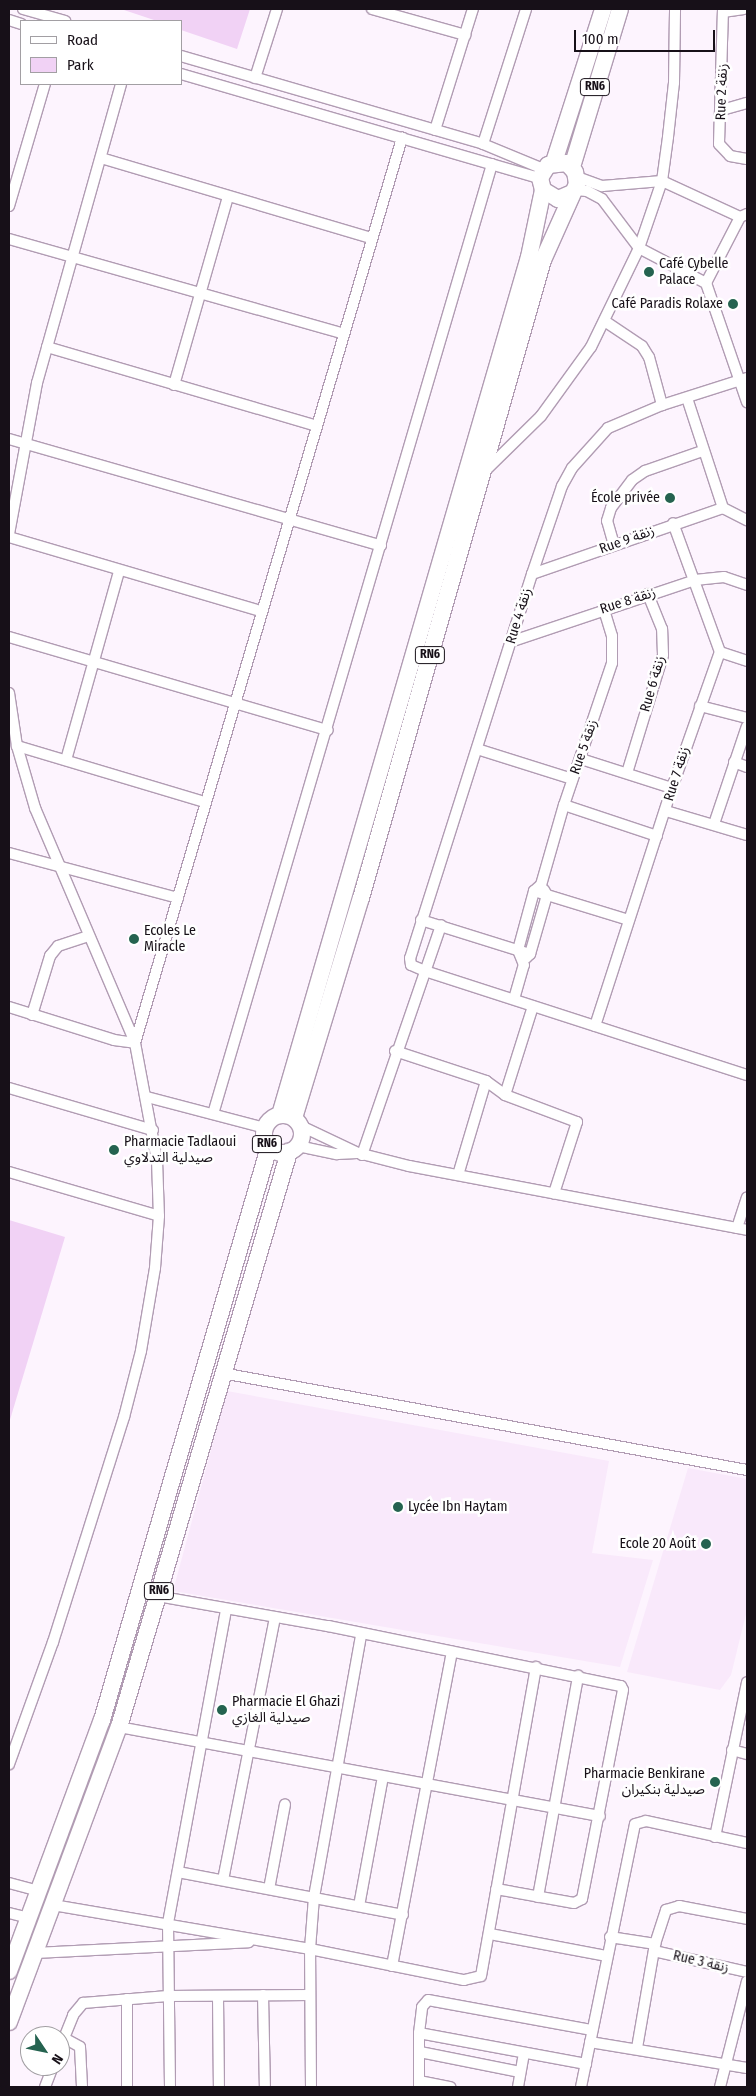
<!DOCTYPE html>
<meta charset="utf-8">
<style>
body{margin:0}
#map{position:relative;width:756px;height:2096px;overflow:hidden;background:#fdf4fe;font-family:"Fira Sans Condensed","Noto Sans Arabic",sans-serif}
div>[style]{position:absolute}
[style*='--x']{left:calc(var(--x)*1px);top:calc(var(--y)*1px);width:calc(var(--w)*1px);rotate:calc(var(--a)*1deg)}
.built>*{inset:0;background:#f9e9fb}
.green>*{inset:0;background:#f1d2f5}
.roads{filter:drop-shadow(1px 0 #b19cb3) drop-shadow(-1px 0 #b19cb3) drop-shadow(0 1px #b19cb3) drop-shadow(0 -1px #b19cb3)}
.street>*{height:10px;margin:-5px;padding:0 5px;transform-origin:5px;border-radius:5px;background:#fff}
.primary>*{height:16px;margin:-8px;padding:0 8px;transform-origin:8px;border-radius:8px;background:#fff}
.primary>.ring{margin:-8px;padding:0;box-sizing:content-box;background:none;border:16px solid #fff;border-radius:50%}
.dots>*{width:14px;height:14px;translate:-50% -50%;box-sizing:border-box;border:2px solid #fff;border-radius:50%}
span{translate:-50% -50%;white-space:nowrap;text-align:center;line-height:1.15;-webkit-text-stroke:5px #fff;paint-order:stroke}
.shield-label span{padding:1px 4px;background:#fff;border:1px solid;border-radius:4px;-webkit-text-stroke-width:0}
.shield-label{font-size:12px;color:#171018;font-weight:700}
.street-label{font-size:14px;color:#171018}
.poi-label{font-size:14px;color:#171018}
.left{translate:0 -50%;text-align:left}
.right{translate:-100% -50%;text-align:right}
.frame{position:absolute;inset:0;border:10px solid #171018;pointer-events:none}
.legend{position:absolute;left:20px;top:20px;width:162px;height:65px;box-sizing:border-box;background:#fff;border:1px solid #a29fa3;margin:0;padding:6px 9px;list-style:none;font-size:15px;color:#171018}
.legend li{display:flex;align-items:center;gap:10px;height:25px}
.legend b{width:25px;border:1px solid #a29fa3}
.north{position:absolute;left:20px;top:2026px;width:50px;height:50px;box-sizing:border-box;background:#fff;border:1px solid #a29fa3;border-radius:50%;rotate:124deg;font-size:14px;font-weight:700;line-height:20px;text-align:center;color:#171018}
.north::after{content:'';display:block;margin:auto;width:18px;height:22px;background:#256350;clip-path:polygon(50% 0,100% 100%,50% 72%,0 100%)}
.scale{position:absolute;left:574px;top:30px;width:141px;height:22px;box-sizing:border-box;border:2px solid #171018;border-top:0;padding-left:6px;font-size:15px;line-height:18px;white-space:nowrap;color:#171018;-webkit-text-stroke:4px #fff;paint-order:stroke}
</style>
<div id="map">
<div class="built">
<i style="clip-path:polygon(227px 1391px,609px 1461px,592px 1553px,653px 1560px,620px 1667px,173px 1591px)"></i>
<i style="clip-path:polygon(688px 1468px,747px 1479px,747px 1610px,731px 1675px,720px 1690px,627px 1672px)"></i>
</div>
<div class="green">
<i style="clip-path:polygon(121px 9px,250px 9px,237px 49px,181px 30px,181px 21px,157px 21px)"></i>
<i style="clip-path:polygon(9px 1220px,65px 1237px,9px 1423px)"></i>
</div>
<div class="roads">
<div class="street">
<i style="--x:23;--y:9;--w:44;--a:15.9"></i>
<i style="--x:372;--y:9;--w:97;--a:15.6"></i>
<i style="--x:723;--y:9;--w:135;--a:91.7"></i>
<i style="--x:719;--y:144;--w:16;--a:47"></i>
<i style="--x:730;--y:156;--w:17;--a:10"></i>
<i style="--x:723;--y:12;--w:21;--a:-8"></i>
<i style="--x:9;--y:20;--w:13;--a:18"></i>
<i style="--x:181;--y:56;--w:315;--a:16.2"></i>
<i style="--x:483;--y:144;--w:65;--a:22.6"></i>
<i style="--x:181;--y:74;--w:374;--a:16.2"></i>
<i style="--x:255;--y:78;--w:72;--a:-72.3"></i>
<i style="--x:722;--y:110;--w:26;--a:-16"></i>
<i style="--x:435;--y:130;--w:127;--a:-72.6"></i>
<i style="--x:483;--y:144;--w:142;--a:-72.3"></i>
<i style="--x:101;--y:158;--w:282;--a:16.5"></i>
<i style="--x:577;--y:177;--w:27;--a:20"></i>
<i style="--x:602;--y:186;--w:60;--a:-4.8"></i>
<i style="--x:662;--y:181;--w:86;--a:24.8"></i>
<i style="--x:740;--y:217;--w:8;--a:-23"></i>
<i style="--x:575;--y:190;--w:12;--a:5"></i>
<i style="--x:587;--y:191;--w:17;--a:28"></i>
<i style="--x:602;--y:199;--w:61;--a:52.9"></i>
<i style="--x:639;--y:248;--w:76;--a:27.6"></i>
<i style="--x:706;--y:283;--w:126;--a:71"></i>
<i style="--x:9;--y:206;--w:127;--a:-73.6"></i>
<i style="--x:9;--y:239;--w:348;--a:15.8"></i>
<i style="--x:706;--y:283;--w:74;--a:-62.7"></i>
<i style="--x:606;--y:322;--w:43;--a:33.7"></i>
<i style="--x:642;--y:346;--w:13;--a:58"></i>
<i style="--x:649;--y:357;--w:50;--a:74.8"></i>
<i style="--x:47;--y:347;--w:281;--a:16.3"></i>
<i style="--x:747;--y:378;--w:89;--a:162.4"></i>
<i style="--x:662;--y:405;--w:59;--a:156.9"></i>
<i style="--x:608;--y:428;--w:54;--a:132"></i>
<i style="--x:572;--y:468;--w:21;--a:119"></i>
<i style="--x:562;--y:486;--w:93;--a:108.8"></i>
<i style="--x:532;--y:574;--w:403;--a:107.6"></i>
<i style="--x:410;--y:958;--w:7;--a:82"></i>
<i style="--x:411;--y:965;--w:15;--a:23"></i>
<i style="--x:425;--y:971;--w:338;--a:17.9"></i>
<i style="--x:174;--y:385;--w:196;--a:-74"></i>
<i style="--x:687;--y:398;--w:116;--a:71.9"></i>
<i style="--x:9;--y:439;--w:387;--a:16"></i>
<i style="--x:485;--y:471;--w:78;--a:-44.5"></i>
<i style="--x:541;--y:416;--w:85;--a:-54.1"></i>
<i style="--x:591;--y:347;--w:110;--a:-64.1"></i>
<i style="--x:639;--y:248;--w:71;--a:-71.1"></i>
<i style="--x:662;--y:181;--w:44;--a:-82.2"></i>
<i style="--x:668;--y:137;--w:54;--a:-83.7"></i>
<i style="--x:674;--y:83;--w:74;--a:-89.2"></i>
<i style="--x:723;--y:508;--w:27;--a:27"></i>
<i style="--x:9;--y:534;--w:154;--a:-79.5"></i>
<i style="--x:37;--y:383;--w:311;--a:-74.3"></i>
<i style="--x:9;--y:537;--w:263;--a:16.4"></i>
<i style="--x:614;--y:545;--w:25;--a:-106"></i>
<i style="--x:607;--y:521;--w:14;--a:-73"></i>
<i style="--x:611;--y:508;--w:35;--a:-53"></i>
<i style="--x:632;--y:480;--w:16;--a:-35"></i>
<i style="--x:645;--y:471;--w:60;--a:-19.3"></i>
<i style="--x:532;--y:574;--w:202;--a:-19.1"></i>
<i style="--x:9;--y:637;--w:332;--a:16.3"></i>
<i style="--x:510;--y:642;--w:195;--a:-18.5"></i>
<i style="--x:695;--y:580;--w:29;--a:-6"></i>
<i style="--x:724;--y:577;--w:24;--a:19"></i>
<i style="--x:720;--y:652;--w:28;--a:18"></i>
<i style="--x:9;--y:693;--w:54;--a:81.4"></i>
<i style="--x:17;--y:746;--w:65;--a:73.8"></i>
<i style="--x:35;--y:808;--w:255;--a:66.9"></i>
<i style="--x:135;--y:1043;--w:119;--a:79.4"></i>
<i style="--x:157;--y:1160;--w:56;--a:88"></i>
<i style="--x:159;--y:1216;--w:52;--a:94.4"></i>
<i style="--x:155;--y:1268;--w:84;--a:99.6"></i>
<i style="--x:141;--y:1351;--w:68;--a:104.4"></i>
<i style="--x:124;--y:1417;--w:236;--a:107.5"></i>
<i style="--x:53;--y:1642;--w:130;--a:109.8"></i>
<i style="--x:700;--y:706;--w:49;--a:14.3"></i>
<i style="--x:17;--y:746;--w:196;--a:16.6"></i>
<i style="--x:477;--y:749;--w:100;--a:17.5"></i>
<i style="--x:581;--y:759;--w:96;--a:17.7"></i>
<i style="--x:66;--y:760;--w:196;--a:-74.3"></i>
<i style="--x:734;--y:762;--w:14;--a:21"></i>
<i style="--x:627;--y:773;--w:123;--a:-73"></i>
<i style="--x:663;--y:655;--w:26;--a:-92"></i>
<i style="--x:662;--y:629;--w:38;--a:-112"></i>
<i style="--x:564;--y:805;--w:98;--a:18.4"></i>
<i style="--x:666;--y:811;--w:84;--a:16.5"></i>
<i style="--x:714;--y:824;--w:103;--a:-71.4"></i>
<i style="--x:9;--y:853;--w:175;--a:14.9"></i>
<i style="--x:534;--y:891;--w:9;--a:-41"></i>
<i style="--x:541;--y:885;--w:83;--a:-74"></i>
<i style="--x:564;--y:805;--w:150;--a:-71.3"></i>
<i style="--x:612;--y:663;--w:27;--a:-90"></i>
<i style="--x:612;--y:636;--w:28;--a:-107"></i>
<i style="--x:534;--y:891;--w:99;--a:17"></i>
<i style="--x:421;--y:920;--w:114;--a:17.3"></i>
<i style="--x:526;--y:958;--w:6;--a:-45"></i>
<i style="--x:530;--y:954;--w:61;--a:-73.9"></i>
<i style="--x:547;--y:895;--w:6;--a:-121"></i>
<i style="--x:514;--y:999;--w:35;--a:-74"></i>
<i style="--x:524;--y:965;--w:16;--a:-112"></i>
<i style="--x:518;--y:950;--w:61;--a:-74.8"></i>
<i style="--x:9;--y:1007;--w:110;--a:17.4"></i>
<i style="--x:114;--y:1040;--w:21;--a:8"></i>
<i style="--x:135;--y:1043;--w:944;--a:-73.56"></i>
<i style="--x:32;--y:1015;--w:62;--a:-73"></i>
<i style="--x:50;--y:956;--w:13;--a:-51"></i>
<i style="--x:58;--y:946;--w:32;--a:-18"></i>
<i style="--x:595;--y:1026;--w:250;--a:-72.1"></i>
<i style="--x:672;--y:788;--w:144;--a:-70.6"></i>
<i style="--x:720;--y:652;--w:137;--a:-110"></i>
<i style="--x:395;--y:1051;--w:96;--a:18.2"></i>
<i style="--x:486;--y:1081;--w:24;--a:36"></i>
<i style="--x:505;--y:1095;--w:77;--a:20.6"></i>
<i style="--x:577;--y:1122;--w:75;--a:107.9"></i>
<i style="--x:9;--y:1088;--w:150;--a:16.3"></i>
<i style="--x:505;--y:1095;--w:93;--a:-72.5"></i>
<i style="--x:147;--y:1097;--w:122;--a:14.7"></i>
<i style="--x:213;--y:1114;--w:990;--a:-73.63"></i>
<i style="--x:301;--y:1126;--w:63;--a:25.3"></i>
<i style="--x:358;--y:1153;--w:53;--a:14.3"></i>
<i style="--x:409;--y:1166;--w:344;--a:10.7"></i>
<i style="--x:298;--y:1146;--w:40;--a:12"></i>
<i style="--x:337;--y:1154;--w:20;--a:-3"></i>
<i style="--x:362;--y:1155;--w:243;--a:-71"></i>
<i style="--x:9;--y:1172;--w:156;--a:16.3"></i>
<i style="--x:458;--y:1175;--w:98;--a:-73.4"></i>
<i style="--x:737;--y:1228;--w:32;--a:-72"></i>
<i style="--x:222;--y:1373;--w:534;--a:10.47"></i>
<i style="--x:157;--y:1596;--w:174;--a:10"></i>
<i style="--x:328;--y:1626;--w:299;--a:11.6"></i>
<i style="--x:621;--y:1686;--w:4;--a:63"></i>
<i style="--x:623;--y:1690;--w:213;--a:101.1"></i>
<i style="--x:582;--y:1899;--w:9;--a:153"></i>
<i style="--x:574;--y:1903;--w:79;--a:-169.8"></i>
<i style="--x:119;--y:1727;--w:489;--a:10.5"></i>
<i style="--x:732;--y:1750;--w:16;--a:15"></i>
<i style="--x:715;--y:1837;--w:158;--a:-78.3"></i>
<i style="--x:178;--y:1872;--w:229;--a:10.8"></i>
<i style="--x:223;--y:1880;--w:268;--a:-78.8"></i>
<i style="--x:9;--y:1883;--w:31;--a:15"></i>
<i style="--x:269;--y:1889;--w:86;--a:-79.3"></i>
<i style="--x:538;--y:1897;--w:225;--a:-79.7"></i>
<i style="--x:53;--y:1905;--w:261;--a:9.7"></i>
<i style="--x:310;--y:1949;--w:157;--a:11.4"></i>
<i style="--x:464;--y:1980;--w:17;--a:-13"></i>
<i style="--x:481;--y:1976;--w:314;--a:-79.9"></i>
<i style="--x:359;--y:1906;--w:131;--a:-79.5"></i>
<i style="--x:9;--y:1913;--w:21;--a:14"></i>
<i style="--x:490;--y:1934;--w:118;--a:10.7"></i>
<i style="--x:610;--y:1937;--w:46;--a:8.8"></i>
<i style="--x:654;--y:1951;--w:95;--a:12.7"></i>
<i style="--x:35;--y:1953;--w:214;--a:-2.9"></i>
<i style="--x:392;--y:1966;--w:320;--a:-79.2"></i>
<i style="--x:263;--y:1995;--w:92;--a:88.8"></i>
<i style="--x:218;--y:1997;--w:90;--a:89.4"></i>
<i style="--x:419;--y:2033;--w:170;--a:10.5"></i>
<i style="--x:64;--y:2038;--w:18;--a:29"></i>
<i style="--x:80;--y:2047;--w:40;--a:87.1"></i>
<i style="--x:590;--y:2042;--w:159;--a:9.4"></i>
<i style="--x:60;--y:2048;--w:35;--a:-68"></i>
<i style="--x:73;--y:2015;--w:16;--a:-50"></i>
<i style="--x:83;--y:2003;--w:85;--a:-4.7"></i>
<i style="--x:168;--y:1996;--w:142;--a:-0.4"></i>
<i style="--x:637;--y:2048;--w:106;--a:-80.2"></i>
<i style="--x:655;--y:1944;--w:36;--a:-72"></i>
<i style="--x:666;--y:1910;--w:14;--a:-17"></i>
<i style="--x:679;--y:1906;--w:69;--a:10.8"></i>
<i style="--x:420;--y:2052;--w:102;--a:11.3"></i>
<i style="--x:419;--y:2081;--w:32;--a:11"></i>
<i style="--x:45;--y:2087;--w:22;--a:-69"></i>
<i style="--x:127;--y:2087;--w:88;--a:-90"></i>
<i style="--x:170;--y:2087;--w:164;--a:-90.7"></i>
<i style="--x:168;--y:1923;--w:319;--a:-79.5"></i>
<i style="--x:311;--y:2087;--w:138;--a:-90.4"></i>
<i style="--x:310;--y:1949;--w:52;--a:-85.6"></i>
<i style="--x:314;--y:1897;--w:266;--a:-79.8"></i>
<i style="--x:419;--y:2087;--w:54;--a:-90"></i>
<i style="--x:419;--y:2033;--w:26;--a:-83"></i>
<i style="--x:422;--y:2007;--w:9;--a:-49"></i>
<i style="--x:428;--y:2000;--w:167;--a:10.4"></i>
<i style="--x:518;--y:2087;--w:34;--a:-80"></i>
<i style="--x:581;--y:2087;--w:268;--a:-78.4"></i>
<i style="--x:635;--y:1824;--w:11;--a:-15"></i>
<i style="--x:646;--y:1821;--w:103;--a:12.3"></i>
<i style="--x:720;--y:2087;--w:109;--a:-75.7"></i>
</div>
<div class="primary">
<i style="--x:554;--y:162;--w:161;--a:-72.2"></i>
<i style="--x:572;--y:167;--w:165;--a:-73.1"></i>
<i style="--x:280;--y:1115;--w:893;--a:-73.82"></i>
<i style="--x:529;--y:257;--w:68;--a:-78.2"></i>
<i class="ring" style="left:264px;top:1115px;width:22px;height:22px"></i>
<i style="--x:294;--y:1118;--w:230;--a:-73.1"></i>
<i style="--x:361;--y:898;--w:663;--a:-74.08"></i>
<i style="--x:543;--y:260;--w:83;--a:-65.9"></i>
<i style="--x:577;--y:184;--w:12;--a:-99"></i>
<i style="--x:575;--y:172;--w:12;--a:-132"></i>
<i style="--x:567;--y:163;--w:19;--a:174"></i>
<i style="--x:548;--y:165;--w:15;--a:122"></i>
<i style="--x:540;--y:178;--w:12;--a:76"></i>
<i style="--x:543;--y:190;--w:17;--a:31"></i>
<i style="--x:558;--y:199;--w:13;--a:-23"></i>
<i style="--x:9;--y:1971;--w:268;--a:-69.7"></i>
<i style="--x:102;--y:1720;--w:597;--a:-73.75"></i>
<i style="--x:9;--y:2022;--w:315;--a:-69.6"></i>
<i style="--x:119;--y:1727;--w:600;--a:-73.53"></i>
</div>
</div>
<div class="dots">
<i style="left:649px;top:272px;background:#256350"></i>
<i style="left:733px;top:304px;background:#256350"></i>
<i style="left:670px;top:498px;background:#256350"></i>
<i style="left:134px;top:939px;background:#256350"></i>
<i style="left:114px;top:1150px;background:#256350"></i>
<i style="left:398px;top:1507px;background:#256350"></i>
<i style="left:706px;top:1544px;background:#256350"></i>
<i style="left:222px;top:1710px;background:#256350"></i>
<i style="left:715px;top:1782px;background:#256350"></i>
</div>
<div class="shield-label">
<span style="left:595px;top:87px">RN6</span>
<span style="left:430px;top:655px">RN6</span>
<span style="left:267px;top:1144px">RN6</span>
<span style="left:159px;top:1591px">RN6</span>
</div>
<div class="street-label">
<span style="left:722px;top:92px;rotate:-88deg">Rue 2 زنقة</span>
<span style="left:627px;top:540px;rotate:-20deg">Rue 9 زنقة</span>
<span style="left:628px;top:601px;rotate:-18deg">Rue 8 زنقة</span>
<span style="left:519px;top:616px;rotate:-73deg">Rue 4 زنقة</span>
<span style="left:653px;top:684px;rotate:-74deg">Rue 6 زنقة</span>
<span style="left:584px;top:747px;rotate:-71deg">Rue 5 زنقة</span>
<span style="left:677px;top:774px;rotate:-73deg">Rue 7 زنقة</span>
<span style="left:701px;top:1962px;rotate:13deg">Rue 3 زنقة</span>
</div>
<div class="poi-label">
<span class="left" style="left:659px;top:272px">Café Cybelle<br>Palace</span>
<span class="right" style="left:723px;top:304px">Café Paradis Rolaxe</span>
<span class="right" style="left:660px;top:498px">École privée</span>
<span class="left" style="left:144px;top:939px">Ecoles Le<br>Miracle</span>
<span class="left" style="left:124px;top:1150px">Pharmacie Tadlaoui<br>صيدلية التدلاوي</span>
<span class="left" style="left:408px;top:1507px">Lycée Ibn Haytam</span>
<span class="right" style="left:696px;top:1544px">Ecole 20 Août</span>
<span class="left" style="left:232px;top:1710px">Pharmacie El Ghazi<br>صيدلية الغازي</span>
<span class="right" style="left:705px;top:1782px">Pharmacie Benkirane<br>صيدلية بنكيران</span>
</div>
<div class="frame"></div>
<ul class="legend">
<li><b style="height:6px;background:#fff"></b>Road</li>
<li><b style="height:14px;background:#f1d2f5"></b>Park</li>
</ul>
<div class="north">N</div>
<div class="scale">100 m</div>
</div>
